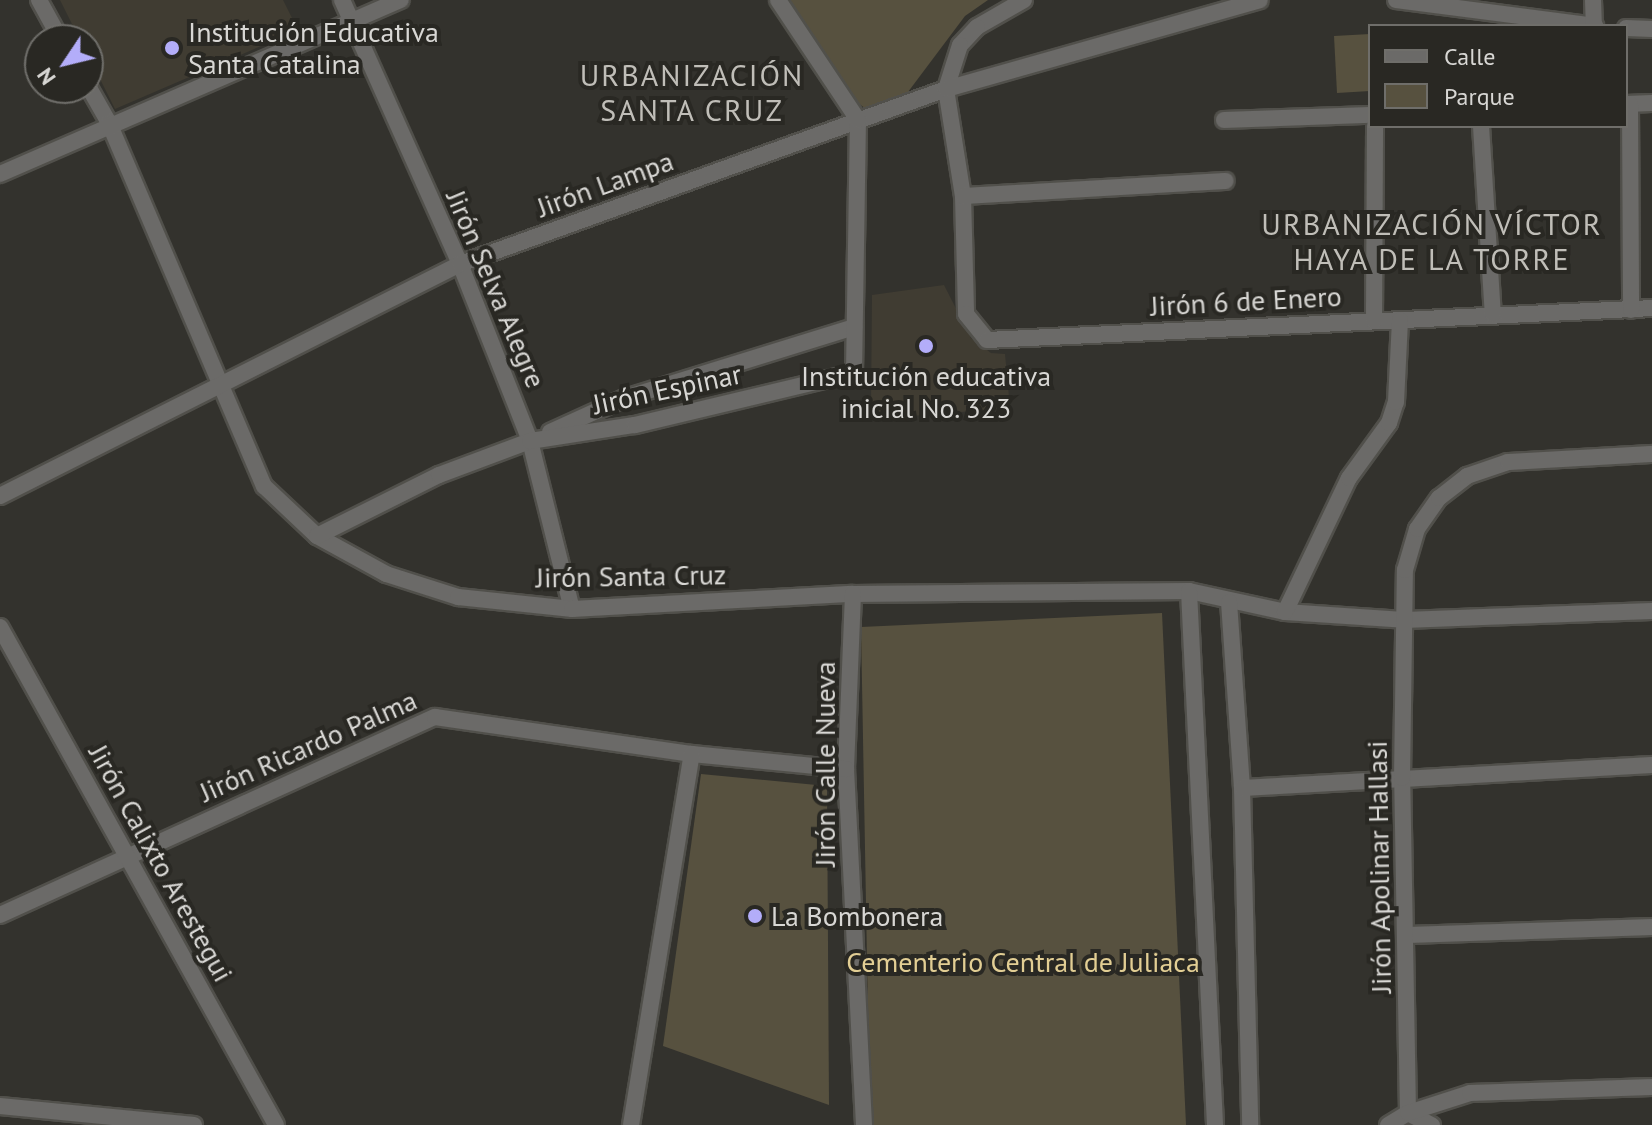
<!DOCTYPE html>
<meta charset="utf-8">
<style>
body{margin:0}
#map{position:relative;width:1652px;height:1125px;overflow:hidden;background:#33322d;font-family:"PT Sans",sans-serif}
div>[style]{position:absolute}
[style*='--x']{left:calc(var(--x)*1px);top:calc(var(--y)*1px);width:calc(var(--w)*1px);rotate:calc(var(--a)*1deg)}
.built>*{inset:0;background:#403c32}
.green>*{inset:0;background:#57513f}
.roads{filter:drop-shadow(2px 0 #51504b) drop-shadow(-2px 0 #51504b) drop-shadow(0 2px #51504b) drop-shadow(0 -2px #51504b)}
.minor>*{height:16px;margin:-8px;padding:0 8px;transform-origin:8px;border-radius:8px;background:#6b6a68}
.tertiary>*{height:16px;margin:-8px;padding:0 8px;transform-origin:8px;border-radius:8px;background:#6b6a68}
.dots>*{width:22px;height:22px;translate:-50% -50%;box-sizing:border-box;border:4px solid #292823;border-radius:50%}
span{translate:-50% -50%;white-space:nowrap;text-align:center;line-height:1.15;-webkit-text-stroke:8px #292823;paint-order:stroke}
.poi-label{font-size:28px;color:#d8d7d4}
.left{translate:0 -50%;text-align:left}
.street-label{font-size:28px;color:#d8d7d4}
.park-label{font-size:28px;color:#e2ce94}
.neighbourhood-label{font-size:30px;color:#c0beb8;letter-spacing:2px}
.legend{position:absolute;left:1368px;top:24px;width:260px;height:104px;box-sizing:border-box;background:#292823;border:2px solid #6f6e6a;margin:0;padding:10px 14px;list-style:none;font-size:24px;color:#d8d7d4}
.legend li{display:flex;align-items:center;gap:16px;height:40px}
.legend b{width:40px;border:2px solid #6f6e6a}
.north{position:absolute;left:24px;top:24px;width:80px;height:80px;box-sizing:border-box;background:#292823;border:2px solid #6f6e6a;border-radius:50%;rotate:235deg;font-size:22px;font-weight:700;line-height:32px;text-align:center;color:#d8d7d4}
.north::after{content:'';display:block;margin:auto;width:28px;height:36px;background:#b3adf9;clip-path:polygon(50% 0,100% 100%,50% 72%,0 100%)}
</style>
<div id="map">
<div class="built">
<i style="clip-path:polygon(60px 0,283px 0,298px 30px,115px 109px,88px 55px,88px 40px,80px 40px)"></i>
<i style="clip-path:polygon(944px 285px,971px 338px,991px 353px,1005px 354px,1010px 408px,887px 418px,871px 404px,872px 295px)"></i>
</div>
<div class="green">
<i style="clip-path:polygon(790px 0,988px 0,965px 16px,905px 96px,870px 112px,858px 103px)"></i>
<i style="clip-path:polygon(1370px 34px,1370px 91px,1337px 93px,1334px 36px)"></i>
<i style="clip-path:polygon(1162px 613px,1186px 1125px,870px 1125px,861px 627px)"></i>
<i style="clip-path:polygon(701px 774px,827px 786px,829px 1105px,663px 1046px)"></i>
</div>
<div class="roads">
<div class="minor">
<i style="--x:39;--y:0;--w:46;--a:61.2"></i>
<i style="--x:342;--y:0;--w:289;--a:65.9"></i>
<i style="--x:460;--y:264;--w:190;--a:68.4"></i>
<i style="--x:530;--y:441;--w:173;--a:76"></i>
<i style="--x:1024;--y:0;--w:54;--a:150.1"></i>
<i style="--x:977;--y:27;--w:25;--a:133"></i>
<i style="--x:960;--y:45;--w:46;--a:107.7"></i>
<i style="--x:946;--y:89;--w:108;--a:81"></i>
<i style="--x:963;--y:196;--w:118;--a:88.5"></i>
<i style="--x:966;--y:314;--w:33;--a:51"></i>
<i style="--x:987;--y:340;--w:666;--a:-2.75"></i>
<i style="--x:1396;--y:0;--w:201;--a:7.4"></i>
<i style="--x:1593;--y:0;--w:26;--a:88"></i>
<i style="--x:1626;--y:28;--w:26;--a:2"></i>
<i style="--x:88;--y:86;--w:43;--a:60.4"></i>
<i style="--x:109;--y:123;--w:395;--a:66.9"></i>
<i style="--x:264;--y:486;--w:73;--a:43.3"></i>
<i style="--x:317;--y:536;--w:79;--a:28.8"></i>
<i style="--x:386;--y:574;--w:76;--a:17.7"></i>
<i style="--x:458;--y:597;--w:115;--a:6"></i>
<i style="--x:572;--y:609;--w:281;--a:-3.1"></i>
<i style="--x:853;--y:594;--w:336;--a:-0.5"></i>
<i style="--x:1189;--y:591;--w:98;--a:12.3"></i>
<i style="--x:1285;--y:612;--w:119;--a:3.8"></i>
<i style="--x:1404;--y:620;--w:248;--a:-2.1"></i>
<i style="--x:1626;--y:104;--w:26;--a:-2"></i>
<i style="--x:1630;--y:104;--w:206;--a:89.7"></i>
<i style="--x:1224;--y:120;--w:146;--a:-2"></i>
<i style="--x:1481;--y:126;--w:189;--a:86.4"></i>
<i style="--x:0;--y:174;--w:437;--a:-23.5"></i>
<i style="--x:963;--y:196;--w:263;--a:-3.3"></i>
<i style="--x:1374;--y:321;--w:195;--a:-89.7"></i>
<i style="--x:550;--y:432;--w:82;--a:-24.4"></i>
<i style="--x:625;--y:398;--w:240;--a:-17.2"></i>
<i style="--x:0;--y:496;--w:515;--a:-26.76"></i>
<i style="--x:460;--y:264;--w:517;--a:-19.8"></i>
<i style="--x:946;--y:89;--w:326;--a:-15.8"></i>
<i style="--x:317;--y:536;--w:136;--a:-26.6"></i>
<i style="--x:439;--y:475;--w:97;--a:-20.5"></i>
<i style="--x:530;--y:441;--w:106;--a:-8.7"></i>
<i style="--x:635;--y:425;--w:225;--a:-13.4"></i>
<i style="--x:854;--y:373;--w:253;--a:-89.1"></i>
<i style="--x:858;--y:120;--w:144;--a:-123.7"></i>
<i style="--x:1189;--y:591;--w:535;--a:87.21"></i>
<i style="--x:853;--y:594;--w:175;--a:92.3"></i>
<i style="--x:846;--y:769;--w:356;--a:87.1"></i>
<i style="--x:1229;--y:602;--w:186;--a:86"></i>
<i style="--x:1242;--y:788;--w:337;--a:88.6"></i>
<i style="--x:1285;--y:612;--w:148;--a:-64.5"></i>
<i style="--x:1349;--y:478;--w:68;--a:-54"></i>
<i style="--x:1389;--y:423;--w:22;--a:-72"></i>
<i style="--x:1396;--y:402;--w:82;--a:-87.2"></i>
<i style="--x:1242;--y:788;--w:411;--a:-3.2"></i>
<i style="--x:0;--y:915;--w:478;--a:-24.5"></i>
<i style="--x:435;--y:717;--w:260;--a:8.2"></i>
<i style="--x:692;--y:754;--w:155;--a:5.6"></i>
<i style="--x:1408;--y:935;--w:244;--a:-1.9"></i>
<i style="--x:1408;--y:1113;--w:335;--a:-91"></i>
<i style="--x:1402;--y:778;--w:208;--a:-89.2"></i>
<i style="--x:1405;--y:570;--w:43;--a:-73.7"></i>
<i style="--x:1417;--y:529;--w:38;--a:-55"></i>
<i style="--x:1439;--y:498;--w:36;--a:-38"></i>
<i style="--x:1467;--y:476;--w:43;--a:-18.9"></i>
<i style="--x:1508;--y:462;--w:144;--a:-3.2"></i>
<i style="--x:1408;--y:1113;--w:27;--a:27"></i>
<i style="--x:631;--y:1125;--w:376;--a:-80.7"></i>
<i style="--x:1388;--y:1125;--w:23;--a:-31"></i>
<i style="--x:1408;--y:1113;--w:65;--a:-17.9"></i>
<i style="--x:1470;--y:1093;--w:182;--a:-1.9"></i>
</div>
<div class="tertiary">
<i style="--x:0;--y:627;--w:569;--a:61"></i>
<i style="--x:0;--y:1106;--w:195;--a:5.6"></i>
</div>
</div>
<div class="dots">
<i style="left:172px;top:48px;background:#b3adf9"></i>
<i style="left:926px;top:346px;background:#b3adf9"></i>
<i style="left:755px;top:916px;background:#b3adf9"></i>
</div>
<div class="poi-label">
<span class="left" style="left:188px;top:48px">Institución Educativa<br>Santa Catalina</span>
<span style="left:926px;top:392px">Institución educativa<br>inicial No. 323</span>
<span class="left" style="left:771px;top:916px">La Bombonera</span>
</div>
<div class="street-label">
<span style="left:605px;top:184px;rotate:-20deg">Jirón Lampa</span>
<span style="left:496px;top:289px;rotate:67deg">Jirón Selva Alegre</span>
<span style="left:1246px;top:301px;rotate:-3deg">Jirón 6 de Enero</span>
<span style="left:667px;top:389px;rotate:-12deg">Jirón Espinar</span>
<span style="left:631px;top:576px;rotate:-1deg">Jirón Santa Cruz</span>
<span style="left:308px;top:746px;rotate:-24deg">Jirón Ricardo Palma</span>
<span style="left:825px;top:764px;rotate:-90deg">Jirón Calle Nueva</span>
<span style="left:161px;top:863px;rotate:61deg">Jirón Calixto Arestegui</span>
<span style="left:1379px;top:867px;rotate:-91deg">Jirón Apolinar Hallasi</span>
</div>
<div class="park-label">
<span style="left:1023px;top:962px">Cementerio Central de Juliaca</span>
</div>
<div class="neighbourhood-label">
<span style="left:692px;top:92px">URBANIZACIÓN<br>SANTA CRUZ</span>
<span style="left:1432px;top:241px">URBANIZACIÓN VÍCTOR<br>HAYA DE LA TORRE</span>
</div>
<ul class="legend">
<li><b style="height:10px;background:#6b6a68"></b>Calle</li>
<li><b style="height:22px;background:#57513f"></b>Parque</li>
</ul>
<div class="north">N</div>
</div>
